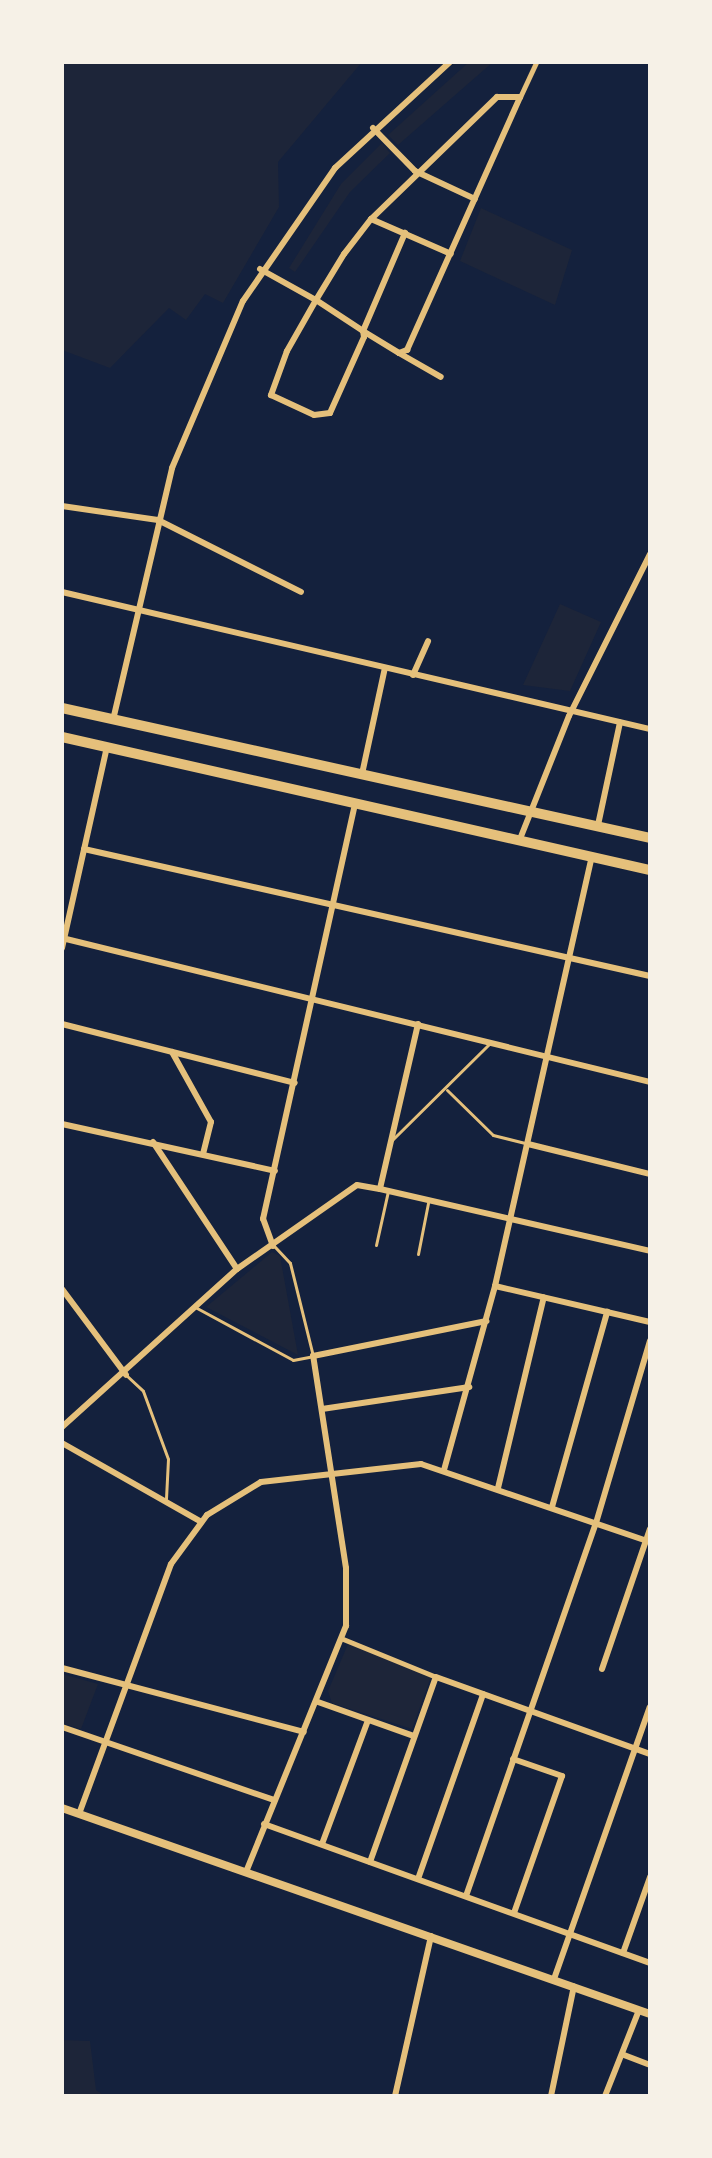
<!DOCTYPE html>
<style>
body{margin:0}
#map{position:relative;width:712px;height:2158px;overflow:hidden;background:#14213d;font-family:Merriweather,serif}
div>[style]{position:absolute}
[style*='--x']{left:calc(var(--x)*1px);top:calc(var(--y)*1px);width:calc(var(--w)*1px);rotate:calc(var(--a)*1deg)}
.green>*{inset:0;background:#1d2539}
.service>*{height:3px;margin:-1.5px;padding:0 1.5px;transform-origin:1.5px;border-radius:1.5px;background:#e5c07b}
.pedestrian>*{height:5px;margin:-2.5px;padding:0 2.5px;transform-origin:2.5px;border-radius:2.5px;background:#e5c07b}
.minor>*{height:6px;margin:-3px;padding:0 3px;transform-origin:3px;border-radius:3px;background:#e5c07b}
.tertiary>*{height:8px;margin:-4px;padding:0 4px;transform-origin:4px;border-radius:4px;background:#e5c07b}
.primary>*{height:10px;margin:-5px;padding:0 5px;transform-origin:5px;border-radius:5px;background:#e5c07b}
span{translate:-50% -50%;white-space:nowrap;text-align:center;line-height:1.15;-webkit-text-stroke:6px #f6f1e7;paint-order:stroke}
.frame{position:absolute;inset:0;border:64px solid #f6f1e7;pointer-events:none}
</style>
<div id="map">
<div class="green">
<i style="clip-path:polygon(62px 62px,362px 62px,278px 162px,279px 207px,223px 303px,205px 294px,186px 320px,169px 308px,110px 368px,62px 350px)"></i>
<i style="clip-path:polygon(469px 62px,493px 62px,398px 145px,388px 135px)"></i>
<i style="clip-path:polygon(382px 143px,390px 153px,350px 192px,295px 272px,289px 268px,341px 184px)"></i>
<i style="clip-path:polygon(481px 208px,572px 250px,555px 305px,460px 261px)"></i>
<i style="clip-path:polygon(560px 604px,601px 622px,570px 691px,523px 685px)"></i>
<i style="clip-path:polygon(272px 1252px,280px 1256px,298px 1355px,206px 1307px)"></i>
<i style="clip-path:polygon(348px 1644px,432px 1674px,412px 1729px,332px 1703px,328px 1691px)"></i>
<i style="clip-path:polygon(62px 1674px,98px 1684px,81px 1729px,62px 1723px)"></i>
<i style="clip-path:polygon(62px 2040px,90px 2041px,96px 2090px,105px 2096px,62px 2096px)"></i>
</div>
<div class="service">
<i style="--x:447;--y:1090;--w:64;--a:44.4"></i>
<i style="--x:493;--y:1135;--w:36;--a:14"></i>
<i style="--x:392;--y:1140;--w:139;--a:-44.7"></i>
<i style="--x:376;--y:1245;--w:55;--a:-77.5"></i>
<i style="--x:418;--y:1254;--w:52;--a:-78.9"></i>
<i style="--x:195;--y:1307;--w:111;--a:28.4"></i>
<i style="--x:293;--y:1360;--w:20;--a:-11"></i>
<i style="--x:313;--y:1356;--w:96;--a:-103.9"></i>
<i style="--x:290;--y:1263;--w:23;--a:-133"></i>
<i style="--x:126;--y:1375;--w:23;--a:43"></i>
<i style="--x:143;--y:1391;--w:72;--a:69.8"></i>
<i style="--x:168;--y:1459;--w:40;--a:92.9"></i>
</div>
<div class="pedestrian">
<i style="--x:520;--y:97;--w:38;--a:-65"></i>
<i style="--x:343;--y:1639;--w:100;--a:22.2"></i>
</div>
<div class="minor">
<i style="--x:373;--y:128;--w:60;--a:45.7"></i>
<i style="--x:415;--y:171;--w:66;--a:25"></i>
<i style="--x:371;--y:219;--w:87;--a:23.6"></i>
<i style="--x:260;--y:269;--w:64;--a:29"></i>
<i style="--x:316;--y:300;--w:56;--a:33.4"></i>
<i style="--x:363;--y:331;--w:42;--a:31.4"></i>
<i style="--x:399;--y:353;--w:9;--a:-21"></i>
<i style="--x:407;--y:350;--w:277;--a:-65.9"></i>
<i style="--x:520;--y:97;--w:23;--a:180"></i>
<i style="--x:497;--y:97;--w:175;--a:135.9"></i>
<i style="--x:371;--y:219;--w:44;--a:127.6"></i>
<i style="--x:344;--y:254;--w:54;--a:121.3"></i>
<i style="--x:316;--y:300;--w:59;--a:119.6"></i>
<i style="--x:287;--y:351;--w:47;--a:110"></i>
<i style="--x:271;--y:395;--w:47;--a:24.9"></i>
<i style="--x:314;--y:415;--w:16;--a:-7"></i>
<i style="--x:330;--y:413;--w:83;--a:-65.9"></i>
<i style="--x:364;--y:337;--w:6;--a:-99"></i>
<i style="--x:363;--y:331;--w:107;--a:-66.8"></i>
<i style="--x:399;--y:353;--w:48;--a:29.7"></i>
<i style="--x:62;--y:506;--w:97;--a:8.3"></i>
<i style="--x:158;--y:520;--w:160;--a:26.7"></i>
<i style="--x:62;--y:592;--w:604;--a:13.12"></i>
<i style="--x:413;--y:675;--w:37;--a:-66"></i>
<i style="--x:113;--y:720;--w:259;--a:-76.8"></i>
<i style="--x:172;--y:468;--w:181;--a:-67"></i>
<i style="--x:243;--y:301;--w:162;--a:-55.3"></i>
<i style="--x:335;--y:168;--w:156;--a:-42.7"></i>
<i style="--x:362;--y:774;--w:108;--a:-77.8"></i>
<i style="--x:598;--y:825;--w:105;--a:-77.9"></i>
<i style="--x:520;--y:839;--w:132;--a:-68.3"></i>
<i style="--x:569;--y:716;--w:181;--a:-63.4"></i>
<i style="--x:84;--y:849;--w:580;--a:12.65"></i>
<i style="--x:62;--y:938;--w:605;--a:13.76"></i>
<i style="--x:62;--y:948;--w:206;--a:-77.4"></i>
<i style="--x:62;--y:1024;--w:240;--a:14.2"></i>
<i style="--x:418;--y:1024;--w:169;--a:103"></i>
<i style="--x:380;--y:1189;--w:277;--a:12.9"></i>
<i style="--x:172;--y:1052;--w:80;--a:60.9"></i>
<i style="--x:211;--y:1122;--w:32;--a:104"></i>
<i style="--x:62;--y:1124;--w:218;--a:12.4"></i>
<i style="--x:153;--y:1142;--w:152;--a:56.5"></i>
<i style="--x:528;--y:1144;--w:126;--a:13.8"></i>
<i style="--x:273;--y:1246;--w:29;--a:-110"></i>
<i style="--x:263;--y:1219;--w:426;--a:-77.5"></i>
<i style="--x:495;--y:1286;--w:159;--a:13.1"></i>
<i style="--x:62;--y:1289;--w:107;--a:53.3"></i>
<i style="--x:322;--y:1409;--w:149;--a:-8.5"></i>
<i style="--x:62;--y:1427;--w:236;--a:-42.1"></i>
<i style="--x:237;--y:1269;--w:146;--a:-35"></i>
<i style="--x:357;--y:1185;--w:23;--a:10"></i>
<i style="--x:62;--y:1443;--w:159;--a:29.5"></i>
<i style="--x:444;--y:1470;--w:191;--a:-74.5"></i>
<i style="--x:495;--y:1286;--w:441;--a:-77.3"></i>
<i style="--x:498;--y:1488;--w:196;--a:-76.5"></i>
<i style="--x:552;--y:1507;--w:203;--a:-74.2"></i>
<i style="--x:62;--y:1668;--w:250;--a:14.8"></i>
<i style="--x:602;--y:1669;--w:148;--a:-71.1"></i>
<i style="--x:318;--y:1702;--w:102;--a:19.5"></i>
<i style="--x:62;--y:1727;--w:224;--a:19"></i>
<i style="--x:513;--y:1759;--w:52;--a:19.1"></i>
<i style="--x:562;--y:1776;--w:145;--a:109.3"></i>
<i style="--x:79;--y:1814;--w:266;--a:-69.8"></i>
<i style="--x:171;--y:1564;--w:61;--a:-53.7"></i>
<i style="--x:207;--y:1515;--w:63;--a:-31.4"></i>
<i style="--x:261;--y:1482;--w:161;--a:-6.4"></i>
<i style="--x:421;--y:1464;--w:242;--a:18.8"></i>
<i style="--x:264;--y:1824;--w:410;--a:19.8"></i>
<i style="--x:322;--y:1844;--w:132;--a:-69.6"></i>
<i style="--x:370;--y:1862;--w:196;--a:-70.4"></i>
<i style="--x:436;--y:1677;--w:227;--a:19.8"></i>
<i style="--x:246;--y:1872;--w:266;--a:-67.9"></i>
<i style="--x:346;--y:1626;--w:58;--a:-90"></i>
<i style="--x:346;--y:1568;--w:215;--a:-98.8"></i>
<i style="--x:313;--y:1356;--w:177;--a:-11.4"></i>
<i style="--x:418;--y:1879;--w:196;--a:-70.6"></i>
<i style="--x:466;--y:1896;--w:395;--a:-70.8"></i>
<i style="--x:596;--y:1523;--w:190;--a:-73.5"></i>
<i style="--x:623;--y:1953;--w:81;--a:-70.4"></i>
<i style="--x:554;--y:1979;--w:288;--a:-70.6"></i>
<i style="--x:624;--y:2055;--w:28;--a:21"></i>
<i style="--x:395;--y:2096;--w:164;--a:-77.3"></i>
<i style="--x:551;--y:2096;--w:112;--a:-78.2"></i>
<i style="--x:605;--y:2096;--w:92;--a:-68.4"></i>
</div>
<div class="tertiary">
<i style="--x:62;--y:1808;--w:623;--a:19.31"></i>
</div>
<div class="primary">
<i style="--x:62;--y:708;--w:602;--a:12.47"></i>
<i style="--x:62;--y:737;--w:603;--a:12.75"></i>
</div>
<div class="frame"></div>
</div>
